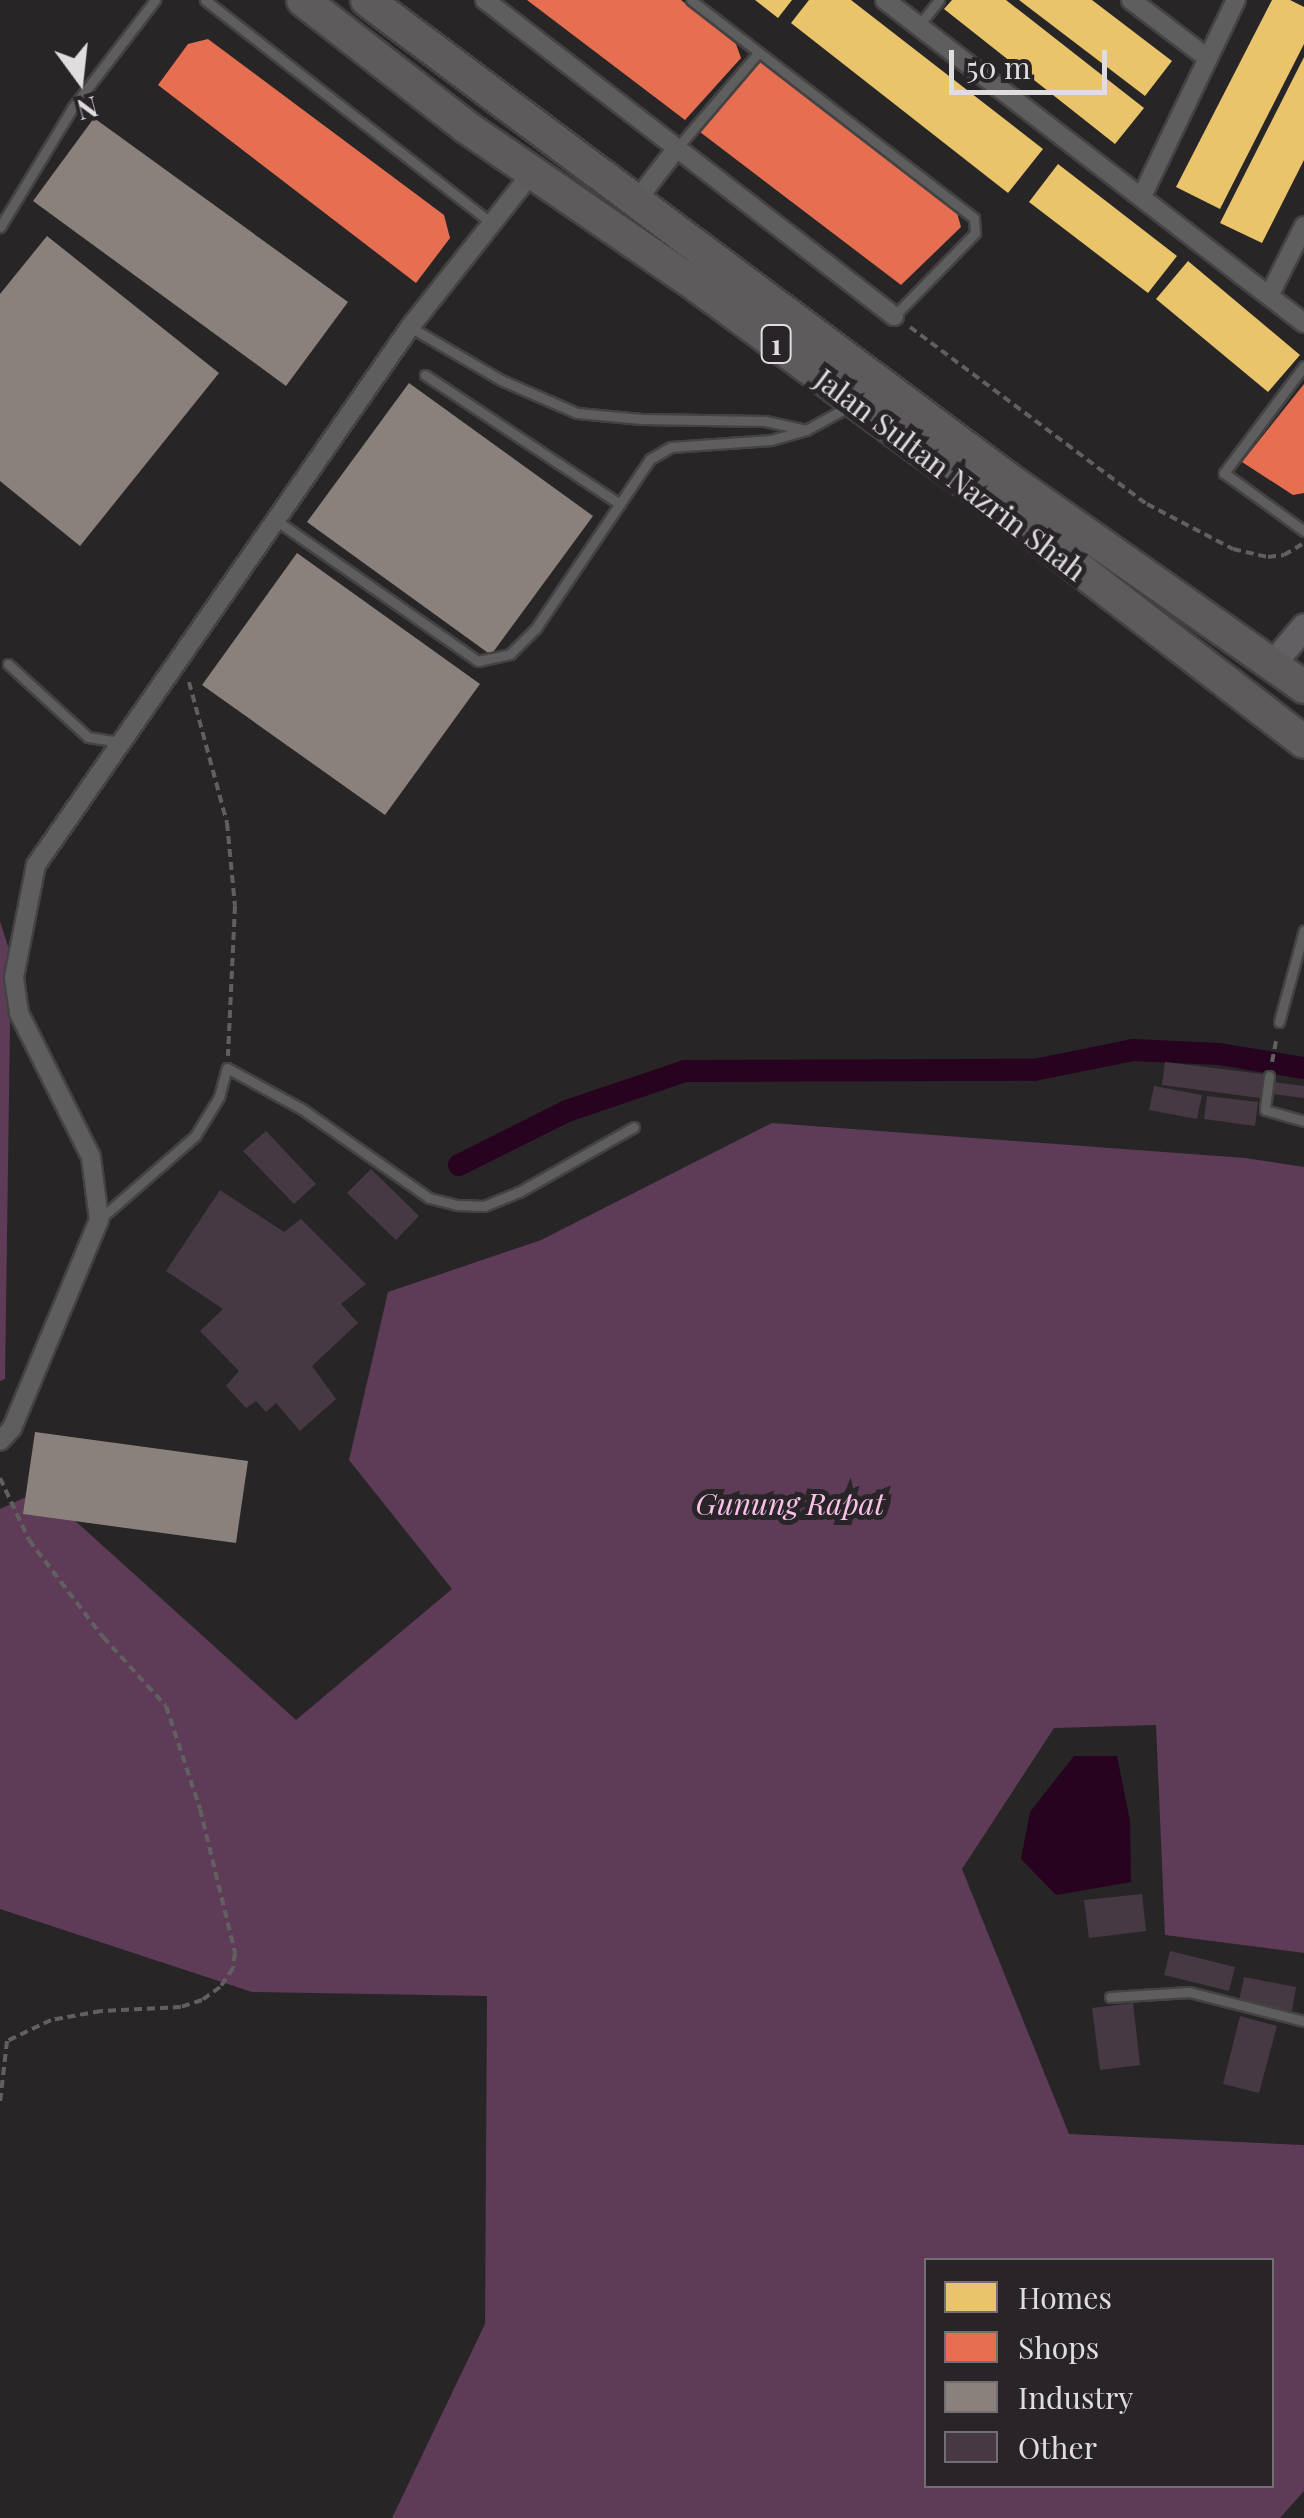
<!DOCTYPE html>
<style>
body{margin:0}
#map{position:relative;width:1304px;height:2518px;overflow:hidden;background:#272526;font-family:"Playfair Display",serif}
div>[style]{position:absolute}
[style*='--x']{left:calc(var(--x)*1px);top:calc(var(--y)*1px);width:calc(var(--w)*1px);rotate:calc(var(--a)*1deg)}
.green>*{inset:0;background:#5e3b56}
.water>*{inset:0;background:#270320}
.homes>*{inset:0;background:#e9c46a}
.shops>*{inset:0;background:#e76f51}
.industry>*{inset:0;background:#8a817c}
.canal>*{height:22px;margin:-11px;padding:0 11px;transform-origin:11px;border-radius:11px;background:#270320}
.building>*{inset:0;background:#473943}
.path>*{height:4px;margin-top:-2px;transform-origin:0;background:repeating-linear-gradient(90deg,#616061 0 8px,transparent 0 13px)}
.roads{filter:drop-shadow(2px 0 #454244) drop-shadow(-2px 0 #454244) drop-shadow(0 2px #454244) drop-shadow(0 -2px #454244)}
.lane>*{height:9px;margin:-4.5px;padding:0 4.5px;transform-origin:4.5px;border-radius:4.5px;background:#5f5e5f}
.street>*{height:18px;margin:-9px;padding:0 9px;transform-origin:9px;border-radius:9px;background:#5f5e5f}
.secondary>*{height:25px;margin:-12.5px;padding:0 12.5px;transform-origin:12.5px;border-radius:12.5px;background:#626062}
.highway>*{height:32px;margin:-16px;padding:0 16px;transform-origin:16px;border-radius:16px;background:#5d5b5c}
span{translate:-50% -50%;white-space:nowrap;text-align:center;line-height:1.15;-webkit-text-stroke:10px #282427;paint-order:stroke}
.shield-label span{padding:2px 8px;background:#282427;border:2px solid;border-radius:8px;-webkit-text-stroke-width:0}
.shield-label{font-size:28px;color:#e0dddf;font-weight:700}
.street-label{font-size:30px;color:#e0dddf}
.park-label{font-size:30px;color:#fac1e9;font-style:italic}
.legend{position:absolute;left:924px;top:2258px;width:350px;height:230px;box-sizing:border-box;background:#282427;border:2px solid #726e71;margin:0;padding:12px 18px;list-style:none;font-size:30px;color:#e0dddf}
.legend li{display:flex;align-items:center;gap:20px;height:50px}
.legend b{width:50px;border:2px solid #726e71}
.north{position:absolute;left:30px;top:30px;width:100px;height:100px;-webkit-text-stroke:8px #282427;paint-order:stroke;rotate:165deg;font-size:28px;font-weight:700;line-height:40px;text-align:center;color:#e0dddf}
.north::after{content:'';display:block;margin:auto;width:35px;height:45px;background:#e0dddf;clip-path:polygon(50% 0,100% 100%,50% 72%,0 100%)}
.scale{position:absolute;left:949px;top:50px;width:158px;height:45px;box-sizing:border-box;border:5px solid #e0dddf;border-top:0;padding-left:12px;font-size:30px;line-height:35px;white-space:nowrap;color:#e0dddf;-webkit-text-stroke:8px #282427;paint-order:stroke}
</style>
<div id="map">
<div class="green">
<i style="clip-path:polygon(0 921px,11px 956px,5px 1379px,0 1381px)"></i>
<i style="clip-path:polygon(evenodd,772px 1123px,1245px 1158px,1304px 1167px,1304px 1953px,1165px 1935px,1156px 1725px,1054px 1728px,962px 1869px,1069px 2134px,1304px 2145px,1304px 2491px,1280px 2518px,392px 2518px,485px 2324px,487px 1996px,252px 1992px,0 1909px,0 1509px,41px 1490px,296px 1720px,452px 1589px,349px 1460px,388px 1292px,541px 1240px,772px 1123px,926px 2260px,1272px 2260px,1272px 2486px,926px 2486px,926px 2260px)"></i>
</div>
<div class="water">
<i style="clip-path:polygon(1074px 1756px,1117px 1756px,1130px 1821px,1131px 1882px,1056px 1895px,1021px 1859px,1030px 1812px)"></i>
</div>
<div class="homes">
<i style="clip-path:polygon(755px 0,792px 0,778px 18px)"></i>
<i style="clip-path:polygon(809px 0,851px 0,1043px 149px,1008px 193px,791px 23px)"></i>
<i style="clip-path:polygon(952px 0,1006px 0,1144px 108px,1115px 144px,944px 9px)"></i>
<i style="clip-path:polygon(1019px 0,1092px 0,1172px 61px,1145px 96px)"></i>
<i style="clip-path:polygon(1272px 0,1290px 0,1304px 7px,1304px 44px,1220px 209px,1176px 187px)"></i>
<i style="clip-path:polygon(1304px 57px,1304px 160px,1262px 243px,1220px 223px)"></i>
<i style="clip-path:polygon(1058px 164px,1177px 256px,1148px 293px,1029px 202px)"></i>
<i style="clip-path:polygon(1188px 261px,1300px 355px,1268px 392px,1156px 299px)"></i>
</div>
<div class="shops">
<i style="clip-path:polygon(527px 0,681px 0,736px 44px,741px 58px,685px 120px)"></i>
<i style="clip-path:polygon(208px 39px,444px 215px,450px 238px,416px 283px,158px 85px,188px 44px)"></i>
<i style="clip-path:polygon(760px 60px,957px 213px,961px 227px,901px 285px,700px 132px)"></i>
<i style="clip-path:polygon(1304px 384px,1304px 493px,1293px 495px,1242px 462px)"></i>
</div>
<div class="industry">
<i style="clip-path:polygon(94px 118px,348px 302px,286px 386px,33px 201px)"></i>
<i style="clip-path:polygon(47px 236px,219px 373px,80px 546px,0 481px,0 294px)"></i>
<i style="clip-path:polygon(409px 383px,593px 516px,491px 655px,307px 522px)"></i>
<i style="clip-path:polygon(297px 553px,480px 684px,385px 815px,202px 685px)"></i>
<i style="clip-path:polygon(35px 1432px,248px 1461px,236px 1543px,23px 1514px)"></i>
</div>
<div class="canal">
<i style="--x:459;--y:1165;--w:121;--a:-26.6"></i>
<i style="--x:567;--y:1111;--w:125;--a:-18.7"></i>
<i style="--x:685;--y:1071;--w:349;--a:-0.2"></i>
<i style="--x:1034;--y:1070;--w:101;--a:-11.4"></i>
<i style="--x:1133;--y:1050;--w:86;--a:2.7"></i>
<i style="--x:1219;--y:1054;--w:86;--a:9.4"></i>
</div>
<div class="building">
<i style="clip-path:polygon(1165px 1062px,1263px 1074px,1260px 1098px,1162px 1085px)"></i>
<i style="clip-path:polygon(1273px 1082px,1304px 1086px,1304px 1098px,1272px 1094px)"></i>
<i style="clip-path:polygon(1154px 1086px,1202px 1095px,1197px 1119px,1149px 1110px)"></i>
<i style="clip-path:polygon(1207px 1096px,1258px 1102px,1255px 1126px,1204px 1119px)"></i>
<i style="clip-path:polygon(266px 1131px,316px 1184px,294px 1204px,243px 1151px)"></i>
<i style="clip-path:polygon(371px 1169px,419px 1216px,396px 1240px,347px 1193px)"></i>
<i style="clip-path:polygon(220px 1190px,284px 1232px,301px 1219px,366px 1284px,341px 1304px,358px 1323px,312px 1366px,336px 1399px,300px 1431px,276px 1403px,266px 1412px,256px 1401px,246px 1408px,226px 1386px,239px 1371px,200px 1331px,223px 1309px,166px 1271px)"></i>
<i style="clip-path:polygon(1142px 1894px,1146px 1931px,1089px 1938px,1084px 1900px)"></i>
<i style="clip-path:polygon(1170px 1951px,1235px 1967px,1229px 1991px,1164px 1975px)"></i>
<i style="clip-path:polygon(1244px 1977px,1296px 1987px,1292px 2011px,1239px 2001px)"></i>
<i style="clip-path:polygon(1133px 2003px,1140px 2065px,1100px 2070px,1092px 2008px)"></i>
<i style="clip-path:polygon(1240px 2016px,1277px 2026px,1259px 2093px,1223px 2084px)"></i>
</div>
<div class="path">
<i style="--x:910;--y:327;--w:296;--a:36.8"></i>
<i style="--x:1147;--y:504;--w:97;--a:27.6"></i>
<i style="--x:1233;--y:549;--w:36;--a:13"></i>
<i style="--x:1268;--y:557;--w:16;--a:-7"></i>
<i style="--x:1284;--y:555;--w:21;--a:-31"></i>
<i style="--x:189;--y:682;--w:146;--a:74.9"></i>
<i style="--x:227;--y:823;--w:83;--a:84.5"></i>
<i style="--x:235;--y:906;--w:150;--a:92.7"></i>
<i style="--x:1272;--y:1062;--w:25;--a:-79"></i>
<i style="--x:0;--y:1478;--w:68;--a:64.9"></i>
<i style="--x:29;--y:1540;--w:122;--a:52.7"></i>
<i style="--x:103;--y:1637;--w:93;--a:47.6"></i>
<i style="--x:166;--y:1706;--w:108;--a:71.7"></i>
<i style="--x:200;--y:1809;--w:148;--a:76.3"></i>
<i style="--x:235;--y:1953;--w:15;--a:98"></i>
<i style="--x:233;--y:1968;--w:23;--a:124"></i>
<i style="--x:220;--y:1987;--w:22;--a:144"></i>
<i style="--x:202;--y:2000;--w:22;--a:162"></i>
<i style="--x:181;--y:2007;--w:80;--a:177.1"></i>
<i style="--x:101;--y:2011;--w:51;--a:169.8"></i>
<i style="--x:51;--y:2020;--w:49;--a:154.5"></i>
<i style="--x:7;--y:2041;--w:61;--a:96.5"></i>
</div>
<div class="roads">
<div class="lane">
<i style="--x:205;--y:0;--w:363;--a:37.9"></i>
<i style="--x:691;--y:0;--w:357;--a:37.6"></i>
<i style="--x:974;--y:218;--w:15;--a:86"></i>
<i style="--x:975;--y:233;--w:116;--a:134.3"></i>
<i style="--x:919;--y:25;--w:32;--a:-51"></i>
<i style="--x:677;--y:148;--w:125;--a:-49.5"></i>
<i style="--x:0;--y:227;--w:140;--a:-58.7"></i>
<i style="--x:73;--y:107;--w:135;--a:-52.5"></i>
<i style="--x:410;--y:327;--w:105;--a:30.2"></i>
<i style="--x:501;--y:380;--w:83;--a:23.5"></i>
<i style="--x:577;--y:413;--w:65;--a:5.3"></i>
<i style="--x:642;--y:419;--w:123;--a:0.9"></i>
<i style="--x:765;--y:421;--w:42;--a:12.4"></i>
<i style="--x:806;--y:430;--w:48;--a:-28.7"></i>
<i style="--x:1304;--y:366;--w:134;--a:126.8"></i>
<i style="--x:1224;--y:473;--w:99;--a:35.9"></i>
<i style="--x:425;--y:375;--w:234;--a:33.5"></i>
<i style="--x:277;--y:521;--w:245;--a:34.9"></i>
<i style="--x:478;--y:661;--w:33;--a:-12"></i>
<i style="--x:510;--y:654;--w:37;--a:-45"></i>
<i style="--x:536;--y:628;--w:204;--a:-56"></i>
<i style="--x:650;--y:459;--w:24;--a:-30"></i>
<i style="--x:671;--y:447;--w:100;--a:-4"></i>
<i style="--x:771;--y:440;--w:36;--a:-16"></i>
<i style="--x:8;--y:664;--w:108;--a:42.4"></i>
<i style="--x:88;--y:737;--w:31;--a:9"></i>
<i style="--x:1279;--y:1022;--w:95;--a:-74.8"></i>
<i style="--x:1269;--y:1076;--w:34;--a:97"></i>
<i style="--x:1265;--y:1110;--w:41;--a:15.8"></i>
<i style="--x:101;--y:1218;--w:125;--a:-41.1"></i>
<i style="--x:195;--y:1136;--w:46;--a:-58.4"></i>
<i style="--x:219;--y:1097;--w:30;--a:-75"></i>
<i style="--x:227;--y:1068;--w:85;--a:28.7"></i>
<i style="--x:302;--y:1109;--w:155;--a:35"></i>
<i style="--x:429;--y:1198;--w:30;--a:14"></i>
<i style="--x:458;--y:1205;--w:26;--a:2"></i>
<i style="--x:484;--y:1206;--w:38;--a:-22"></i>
<i style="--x:519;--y:1192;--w:132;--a:-29.5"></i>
<i style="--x:1110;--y:1997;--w:79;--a:-3.6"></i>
<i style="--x:1189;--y:1992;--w:119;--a:14.2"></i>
</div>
<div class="street">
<i style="--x:485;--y:0;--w:517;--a:37.69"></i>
<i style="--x:885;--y:0;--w:529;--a:37.63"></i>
<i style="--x:1131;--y:0;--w:94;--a:37.2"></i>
<i style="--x:1142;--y:196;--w:217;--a:-64.4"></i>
<i style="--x:636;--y:201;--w:67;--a:-52.3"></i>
<i style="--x:1270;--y:294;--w:76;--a:-63.4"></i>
<i style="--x:0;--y:1441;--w:18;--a:-47"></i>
<i style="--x:12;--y:1428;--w:225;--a:-67.3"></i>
<i style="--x:99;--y:1220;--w:64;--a:-97.2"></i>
<i style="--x:91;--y:1157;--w:161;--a:-116.6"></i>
<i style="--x:19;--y:1013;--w:36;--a:-98"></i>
<i style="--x:14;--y:977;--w:114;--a:-78.9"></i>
<i style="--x:36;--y:865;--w:655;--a:-55.19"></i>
<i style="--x:410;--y:327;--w:200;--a:-51.7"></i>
</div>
<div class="secondary">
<i style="--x:1273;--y:663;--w:48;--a:-50"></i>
</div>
<div class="highway">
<i style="--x:303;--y:0;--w:207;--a:37.9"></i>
<i style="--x:466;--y:127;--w:284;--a:34.5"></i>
<i style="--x:700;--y:288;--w:359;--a:36.2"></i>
<i style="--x:990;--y:500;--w:396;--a:37.6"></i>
<i style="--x:367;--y:0;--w:795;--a:36.77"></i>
<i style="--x:1004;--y:476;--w:367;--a:35.1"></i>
</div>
</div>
<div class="shield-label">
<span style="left:776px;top:344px">1</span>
</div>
<div class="street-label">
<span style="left:951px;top:474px;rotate:37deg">Jalan Sultan Nazrin Shah</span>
</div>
<div class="park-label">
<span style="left:790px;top:1503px">Gunung Rapat</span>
</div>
<ul class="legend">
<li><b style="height:28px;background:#e9c46a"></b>Homes</li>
<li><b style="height:28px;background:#e76f51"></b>Shops</li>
<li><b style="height:28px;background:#8a817c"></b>Industry</li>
<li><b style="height:28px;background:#473943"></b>Other</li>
</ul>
<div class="north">N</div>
<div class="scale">50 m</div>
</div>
